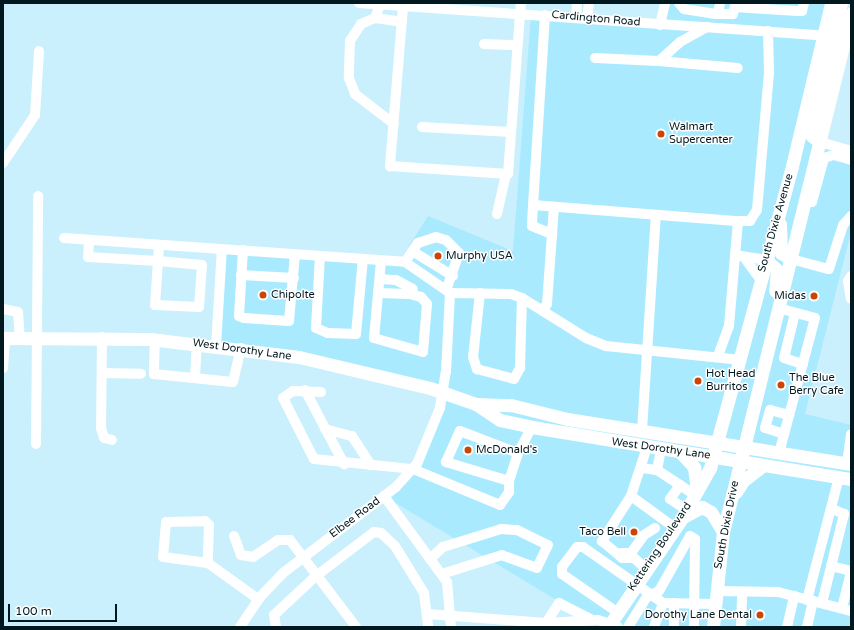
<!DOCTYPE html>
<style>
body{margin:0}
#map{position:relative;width:854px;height:630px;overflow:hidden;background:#c9f0fc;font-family:"Varela Round",sans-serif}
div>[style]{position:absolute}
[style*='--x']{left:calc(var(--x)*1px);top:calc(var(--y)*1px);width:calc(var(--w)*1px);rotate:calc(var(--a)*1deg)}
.built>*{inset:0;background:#a9eaff}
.minor>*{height:10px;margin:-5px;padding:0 5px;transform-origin:5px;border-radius:5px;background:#fff}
.major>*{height:13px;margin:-6.5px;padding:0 6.5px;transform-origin:6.5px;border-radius:6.5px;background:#fff}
.dots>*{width:11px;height:11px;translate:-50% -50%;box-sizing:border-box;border:2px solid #fff;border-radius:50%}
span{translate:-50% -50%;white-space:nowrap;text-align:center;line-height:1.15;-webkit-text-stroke:3px #fff;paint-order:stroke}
.street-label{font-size:11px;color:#02181f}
.poi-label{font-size:11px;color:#02181f}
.left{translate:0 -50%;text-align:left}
.right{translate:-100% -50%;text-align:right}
.frame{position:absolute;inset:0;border:4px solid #02181f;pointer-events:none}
.scale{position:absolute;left:8px;top:604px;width:109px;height:18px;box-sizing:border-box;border:2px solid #02181f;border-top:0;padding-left:5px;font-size:12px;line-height:14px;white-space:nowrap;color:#02181f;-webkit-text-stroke:3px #fff;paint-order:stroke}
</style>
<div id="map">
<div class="built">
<i style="clip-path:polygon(665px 3px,833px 3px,799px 138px,851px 150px,851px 232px,805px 414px,851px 425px,851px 627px,601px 627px,384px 496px,413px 469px,443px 393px,216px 346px,224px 245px,402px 257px,428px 216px,513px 251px,531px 15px,660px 25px)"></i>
</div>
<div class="minor">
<i style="--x:359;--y:3;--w:472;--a:4"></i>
<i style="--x:679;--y:3;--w:8;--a:50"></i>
<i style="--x:684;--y:9;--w:32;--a:9"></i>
<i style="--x:716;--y:14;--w:17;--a:0"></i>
<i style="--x:733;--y:14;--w:11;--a:-75"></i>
<i style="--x:380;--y:5;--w:14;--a:111"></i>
<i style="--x:375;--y:18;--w:15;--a:157"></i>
<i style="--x:361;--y:24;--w:20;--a:123"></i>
<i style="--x:350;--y:41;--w:37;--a:92"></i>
<i style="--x:349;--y:78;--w:17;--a:69"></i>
<i style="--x:355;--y:94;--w:49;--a:37.6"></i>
<i style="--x:403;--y:7;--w:160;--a:94.7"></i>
<i style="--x:390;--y:166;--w:118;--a:3.9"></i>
<i style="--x:508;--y:174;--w:171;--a:-85.7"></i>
<i style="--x:735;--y:7;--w:62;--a:3.7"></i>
<i style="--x:797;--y:11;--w:5;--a:0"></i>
<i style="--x:802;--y:11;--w:8;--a:-76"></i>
<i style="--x:718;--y:14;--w:11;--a:-80"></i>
<i style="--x:545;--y:15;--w:190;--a:93.6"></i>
<i style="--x:533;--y:205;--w:206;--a:4.5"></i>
<i style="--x:738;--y:221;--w:12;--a:0"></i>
<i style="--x:750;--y:221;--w:13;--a:-58"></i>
<i style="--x:757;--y:210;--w:137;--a:-85"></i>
<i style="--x:769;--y:74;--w:43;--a:-91.3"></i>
<i style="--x:375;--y:18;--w:27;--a:8"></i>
<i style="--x:576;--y:18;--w:15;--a:-86"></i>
<i style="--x:587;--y:19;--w:16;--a:-83"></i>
<i style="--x:660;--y:25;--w:23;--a:-77"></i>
<i style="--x:484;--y:44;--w:33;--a:2"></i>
<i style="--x:595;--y:58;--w:64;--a:2.7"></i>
<i style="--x:659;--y:61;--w:28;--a:-42"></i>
<i style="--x:680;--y:42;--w:31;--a:-29"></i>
<i style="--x:659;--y:61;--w:79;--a:5.1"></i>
<i style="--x:422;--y:127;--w:89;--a:3.2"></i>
<i style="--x:820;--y:142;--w:32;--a:16"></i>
<i style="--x:3;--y:163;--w:58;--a:-56.3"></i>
<i style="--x:35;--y:115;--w:64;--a:-86.4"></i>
<i style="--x:805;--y:201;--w:7;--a:8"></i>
<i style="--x:812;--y:202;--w:46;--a:-74.7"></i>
<i style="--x:824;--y:158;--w:10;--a:-17"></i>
<i style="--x:834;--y:155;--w:18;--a:16"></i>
<i style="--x:533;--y:205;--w:21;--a:93"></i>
<i style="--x:532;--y:226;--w:22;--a:22"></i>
<i style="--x:497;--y:214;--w:41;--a:-77.3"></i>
<i style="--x:64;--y:238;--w:342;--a:4"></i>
<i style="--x:405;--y:262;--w:55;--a:34.6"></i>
<i style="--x:89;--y:240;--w:17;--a:93"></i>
<i style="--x:88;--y:257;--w:70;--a:3.3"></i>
<i style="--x:158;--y:261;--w:16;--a:-86"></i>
<i style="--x:243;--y:250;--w:66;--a:93.5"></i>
<i style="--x:239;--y:316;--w:5;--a:22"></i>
<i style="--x:244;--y:318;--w:45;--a:3.8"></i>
<i style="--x:289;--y:321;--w:67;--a:-84.9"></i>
<i style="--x:412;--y:251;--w:48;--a:31.4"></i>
<i style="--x:735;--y:255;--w:31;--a:9"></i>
<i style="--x:320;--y:256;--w:72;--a:93.2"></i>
<i style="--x:316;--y:328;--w:13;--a:23"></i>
<i style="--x:328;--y:333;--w:28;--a:2"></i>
<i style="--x:356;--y:334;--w:75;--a:-84.7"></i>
<i style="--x:744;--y:257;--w:27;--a:54"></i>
<i style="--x:791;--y:259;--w:39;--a:15"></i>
<i style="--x:829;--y:269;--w:46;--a:-72.3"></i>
<i style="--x:843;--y:225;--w:12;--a:-48"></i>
<i style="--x:158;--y:261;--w:44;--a:5.2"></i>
<i style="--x:202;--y:265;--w:42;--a:94.1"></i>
<i style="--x:199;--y:307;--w:44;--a:-177.4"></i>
<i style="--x:155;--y:305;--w:44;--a:-86.1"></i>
<i style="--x:405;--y:262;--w:23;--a:-56"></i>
<i style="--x:418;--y:243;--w:19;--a:-18"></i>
<i style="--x:436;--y:237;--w:10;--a:17"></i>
<i style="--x:446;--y:240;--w:18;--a:45"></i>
<i style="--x:459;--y:253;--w:39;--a:109"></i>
<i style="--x:241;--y:275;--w:53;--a:3.2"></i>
<i style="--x:851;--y:276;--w:6;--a:121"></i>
<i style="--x:848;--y:281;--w:18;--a:81"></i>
<i style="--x:380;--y:279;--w:16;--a:4"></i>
<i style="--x:396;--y:280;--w:19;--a:28"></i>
<i style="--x:378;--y:293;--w:32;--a:2"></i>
<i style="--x:410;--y:294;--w:11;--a:15"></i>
<i style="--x:421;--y:297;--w:9;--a:49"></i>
<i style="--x:427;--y:304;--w:48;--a:94.8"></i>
<i style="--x:423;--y:352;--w:51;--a:-164.1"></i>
<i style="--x:374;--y:338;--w:77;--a:-84.8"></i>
<i style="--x:480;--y:293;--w:64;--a:96.2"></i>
<i style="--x:473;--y:357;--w:13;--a:72"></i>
<i style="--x:477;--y:369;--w:38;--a:15"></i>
<i style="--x:514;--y:379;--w:13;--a:-61"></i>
<i style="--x:520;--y:368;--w:70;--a:-88.4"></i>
<i style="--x:778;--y:308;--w:38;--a:15"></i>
<i style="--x:815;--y:318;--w:140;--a:104.9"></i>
<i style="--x:3;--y:309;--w:15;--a:11"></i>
<i style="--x:18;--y:312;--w:26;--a:86"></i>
<i style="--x:543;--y:309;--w:6;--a:-51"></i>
<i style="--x:547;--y:304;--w:97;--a:-85.9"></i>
<i style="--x:795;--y:313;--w:46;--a:103.7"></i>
<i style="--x:784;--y:358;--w:20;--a:18"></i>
<i style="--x:102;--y:337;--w:91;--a:90.6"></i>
<i style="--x:101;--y:428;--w:10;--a:73"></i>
<i style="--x:104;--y:438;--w:8;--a:14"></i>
<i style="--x:155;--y:339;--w:35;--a:92"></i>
<i style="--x:154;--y:374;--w:79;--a:5.8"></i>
<i style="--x:233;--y:382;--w:35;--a:-77"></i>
<i style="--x:216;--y:346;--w:97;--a:-86.5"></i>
<i style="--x:718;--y:356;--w:32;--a:-70"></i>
<i style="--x:729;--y:326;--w:105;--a:-85.1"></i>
<i style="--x:3;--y:368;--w:30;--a:-86"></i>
<i style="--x:102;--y:373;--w:39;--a:1"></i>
<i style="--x:195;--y:378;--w:35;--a:-87"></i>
<i style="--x:305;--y:390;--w:84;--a:62.2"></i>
<i style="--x:321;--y:392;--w:28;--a:-178"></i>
<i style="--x:293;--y:391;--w:12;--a:145"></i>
<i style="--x:283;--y:398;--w:68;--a:63.1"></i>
<i style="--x:314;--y:459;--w:100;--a:5.8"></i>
<i style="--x:413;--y:469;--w:94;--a:22.5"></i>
<i style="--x:500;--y:505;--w:16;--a:-55"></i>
<i style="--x:509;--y:492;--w:11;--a:-90"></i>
<i style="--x:509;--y:481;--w:29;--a:-72"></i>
<i style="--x:518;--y:453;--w:30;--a:-62"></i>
<i style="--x:325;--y:429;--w:28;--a:15"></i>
<i style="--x:352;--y:436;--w:35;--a:57"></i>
<i style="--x:642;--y:430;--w:215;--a:-86.3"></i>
<i style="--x:784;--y:434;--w:20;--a:-162"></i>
<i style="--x:765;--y:428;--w:19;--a:-74"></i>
<i style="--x:770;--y:410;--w:20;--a:15"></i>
<i style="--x:36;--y:444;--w:248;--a:-89.5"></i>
<i style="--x:647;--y:447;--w:52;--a:108.1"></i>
<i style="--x:631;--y:496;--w:54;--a:36"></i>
<i style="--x:847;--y:463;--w:29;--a:-82"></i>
<i style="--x:642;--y:468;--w:15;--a:8"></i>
<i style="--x:657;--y:470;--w:21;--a:-79"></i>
<i style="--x:657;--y:470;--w:27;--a:33"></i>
<i style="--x:509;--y:481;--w:66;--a:-163.2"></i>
<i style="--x:446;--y:462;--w:34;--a:-66"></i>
<i style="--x:460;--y:431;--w:62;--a:20.8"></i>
<i style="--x:384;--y:496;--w:107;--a:53.8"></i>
<i style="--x:447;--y:582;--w:45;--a:84.9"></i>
<i style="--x:631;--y:496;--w:54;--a:122.8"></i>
<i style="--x:602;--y:541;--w:26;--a:40"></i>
<i style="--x:622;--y:558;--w:12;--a:0"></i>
<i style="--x:634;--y:558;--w:15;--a:42"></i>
<i style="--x:690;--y:512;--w:24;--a:-147"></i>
<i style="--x:670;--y:499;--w:17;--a:-54"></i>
<i style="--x:680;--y:485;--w:18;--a:34"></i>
<i style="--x:234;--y:536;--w:20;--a:70"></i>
<i style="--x:241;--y:555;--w:12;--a:9"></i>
<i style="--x:253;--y:557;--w:30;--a:-34"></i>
<i style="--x:278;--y:540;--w:12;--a:0"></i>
<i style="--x:290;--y:540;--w:109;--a:52.8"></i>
<i style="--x:621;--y:553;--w:10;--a:0"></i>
<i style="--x:631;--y:553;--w:22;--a:-54"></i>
<i style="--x:644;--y:535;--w:13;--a:-32"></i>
<i style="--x:430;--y:559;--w:18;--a:-43"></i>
<i style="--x:443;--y:547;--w:61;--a:-17.2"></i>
<i style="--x:501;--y:529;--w:16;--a:4"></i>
<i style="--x:517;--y:530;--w:34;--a:26"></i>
<i style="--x:548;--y:545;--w:25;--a:116"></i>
<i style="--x:537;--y:568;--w:37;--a:-160"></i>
<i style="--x:502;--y:555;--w:63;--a:162.4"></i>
<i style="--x:208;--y:563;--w:45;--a:-172.4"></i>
<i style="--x:163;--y:557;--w:35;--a:-85"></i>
<i style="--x:166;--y:522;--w:39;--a:-1"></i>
<i style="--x:205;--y:521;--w:6;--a:45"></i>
<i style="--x:209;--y:525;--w:38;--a:92"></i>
<i style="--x:208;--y:563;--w:62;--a:35.8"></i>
<i style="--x:831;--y:566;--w:21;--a:14"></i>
<i style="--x:716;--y:591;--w:62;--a:0.9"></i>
<i style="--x:778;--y:592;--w:75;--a:14.6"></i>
<i style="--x:807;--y:600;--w:127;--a:-75.4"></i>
<i style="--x:822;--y:603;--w:92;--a:-76.1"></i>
<i style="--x:844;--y:514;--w:13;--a:-157"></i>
<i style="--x:842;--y:608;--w:36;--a:-76"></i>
<i style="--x:617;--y:612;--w:67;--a:-145.4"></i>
<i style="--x:562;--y:574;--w:7;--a:-90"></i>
<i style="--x:562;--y:567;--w:25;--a:-53"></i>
<i style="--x:577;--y:547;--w:6;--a:0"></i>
<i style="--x:583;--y:547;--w:98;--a:35"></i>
<i style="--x:663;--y:603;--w:52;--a:1.1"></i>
<i style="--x:427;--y:614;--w:119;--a:4.3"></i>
<i style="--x:546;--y:623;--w:52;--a:-3.3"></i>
<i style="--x:598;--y:620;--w:21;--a:19"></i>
<i style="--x:546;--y:623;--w:24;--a:-57"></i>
<i style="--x:559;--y:603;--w:37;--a:27"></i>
<i style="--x:240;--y:627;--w:36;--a:-56"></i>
<i style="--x:260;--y:597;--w:33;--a:-46"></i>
<i style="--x:283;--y:573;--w:142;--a:-37.3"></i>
<i style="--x:396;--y:487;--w:31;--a:-48"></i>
<i style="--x:417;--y:464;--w:61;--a:-67.7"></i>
<i style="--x:440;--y:408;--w:36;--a:-81"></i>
<i style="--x:446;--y:372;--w:79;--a:-87.1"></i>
<i style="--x:450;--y:293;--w:61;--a:0.9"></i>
<i style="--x:511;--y:294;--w:12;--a:20"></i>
<i style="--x:522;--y:298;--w:75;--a:32"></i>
<i style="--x:586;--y:338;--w:22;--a:22"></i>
<i style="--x:606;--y:346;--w:136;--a:5.9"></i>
<i style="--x:276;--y:627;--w:12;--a:-99"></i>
<i style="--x:274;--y:615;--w:57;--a:-42.9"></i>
<i style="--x:316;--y:576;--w:73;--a:-37.2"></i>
<i style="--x:374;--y:532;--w:7;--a:8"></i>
<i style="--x:381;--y:533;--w:19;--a:43"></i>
<i style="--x:395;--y:546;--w:55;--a:58.3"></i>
<i style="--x:424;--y:593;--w:34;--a:83"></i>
<i style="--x:628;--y:627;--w:36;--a:-58"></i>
<i style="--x:647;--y:597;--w:13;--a:-27"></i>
<i style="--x:659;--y:591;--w:63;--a:-60.6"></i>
<i style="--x:690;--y:536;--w:6;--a:31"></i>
<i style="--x:695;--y:539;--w:88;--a:90.7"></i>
<i style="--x:654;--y:627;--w:26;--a:-69"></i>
<i style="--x:674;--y:627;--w:24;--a:-90"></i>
<i style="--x:741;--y:627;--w:35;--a:-88"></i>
<i style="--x:787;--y:627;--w:32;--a:-77"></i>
<i style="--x:807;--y:627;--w:27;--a:-77"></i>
</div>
<div class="major">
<i style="--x:812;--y:90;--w:19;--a:78"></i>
<i style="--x:816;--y:109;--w:27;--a:98"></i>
<i style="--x:812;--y:136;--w:10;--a:37"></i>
<i style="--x:826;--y:108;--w:31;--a:-96"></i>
<i style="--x:823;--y:77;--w:76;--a:-76.3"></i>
<i style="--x:780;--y:224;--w:29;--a:88"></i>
<i style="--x:781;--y:253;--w:12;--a:31"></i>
<i style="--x:766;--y:260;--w:15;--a:42"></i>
<i style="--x:777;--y:270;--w:21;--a:95"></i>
<i style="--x:3;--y:338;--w:147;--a:0.4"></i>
<i style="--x:150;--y:339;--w:150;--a:6.9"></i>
<i style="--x:299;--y:357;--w:135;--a:13.3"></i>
<i style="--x:430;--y:388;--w:49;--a:19.2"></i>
<i style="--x:476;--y:404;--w:29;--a:34"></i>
<i style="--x:500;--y:420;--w:33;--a:12"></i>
<i style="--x:532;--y:427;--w:323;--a:9.3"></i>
<i style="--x:476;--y:404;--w:35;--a:2"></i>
<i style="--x:511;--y:405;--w:58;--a:14"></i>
<i style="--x:567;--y:419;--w:288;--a:9"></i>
<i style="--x:680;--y:452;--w:21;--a:47"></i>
<i style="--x:694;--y:467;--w:23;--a:83"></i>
<i style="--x:736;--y:492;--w:13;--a:-58"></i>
<i style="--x:743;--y:481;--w:24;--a:-38"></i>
<i style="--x:685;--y:516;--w:19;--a:-28"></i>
<i style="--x:702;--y:507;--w:10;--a:29"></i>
<i style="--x:711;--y:512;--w:23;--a:59"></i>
<i style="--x:608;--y:627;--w:132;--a:-55.8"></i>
<i style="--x:682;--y:518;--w:57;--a:-60.8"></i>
<i style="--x:710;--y:468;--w:313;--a:-74.8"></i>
<i style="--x:792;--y:166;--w:168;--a:-76.5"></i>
<i style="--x:713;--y:627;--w:96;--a:-84"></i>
<i style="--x:723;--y:532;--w:534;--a:-76.12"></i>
</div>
<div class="dots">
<i style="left:661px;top:134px;background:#cb4505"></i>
<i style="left:438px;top:256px;background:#cb4505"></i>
<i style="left:263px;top:295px;background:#cb4505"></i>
<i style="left:814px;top:296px;background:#cb4505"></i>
<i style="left:698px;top:381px;background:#cb4505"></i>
<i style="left:781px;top:385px;background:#cb4505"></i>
<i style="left:468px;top:450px;background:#cb4505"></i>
<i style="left:634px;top:532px;background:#cb4505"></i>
<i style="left:760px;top:615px;background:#cb4505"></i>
</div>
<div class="street-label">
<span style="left:596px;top:19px;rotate:5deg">Cardington Road</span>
<span style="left:776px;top:223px;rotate:-74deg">South Dixie Avenue</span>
<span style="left:242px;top:350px;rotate:8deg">West Dorothy Lane</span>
<span style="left:661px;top:449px;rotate:8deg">West Dorothy Lane</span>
<span style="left:355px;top:518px;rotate:-37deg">Elbee Road</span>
<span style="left:727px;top:525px;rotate:-79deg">South Dixie Drive</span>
<span style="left:660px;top:547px;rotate:-56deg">Kettering Boulevard</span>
</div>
<div class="poi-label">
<span class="left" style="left:669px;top:134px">Walmart<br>Supercenter</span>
<span class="left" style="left:446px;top:256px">Murphy USA</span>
<span class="left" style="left:271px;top:295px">Chipolte</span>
<span class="right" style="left:806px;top:296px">Midas</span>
<span class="left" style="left:706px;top:381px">Hot Head<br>Burritos</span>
<span class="left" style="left:789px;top:385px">The Blue<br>Berry Cafe</span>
<span class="left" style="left:476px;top:450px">McDonald's</span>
<span class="right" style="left:626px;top:532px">Taco Bell</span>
<span class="right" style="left:752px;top:615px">Dorothy Lane Dental</span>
</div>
<div class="frame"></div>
<div class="scale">100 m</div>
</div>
